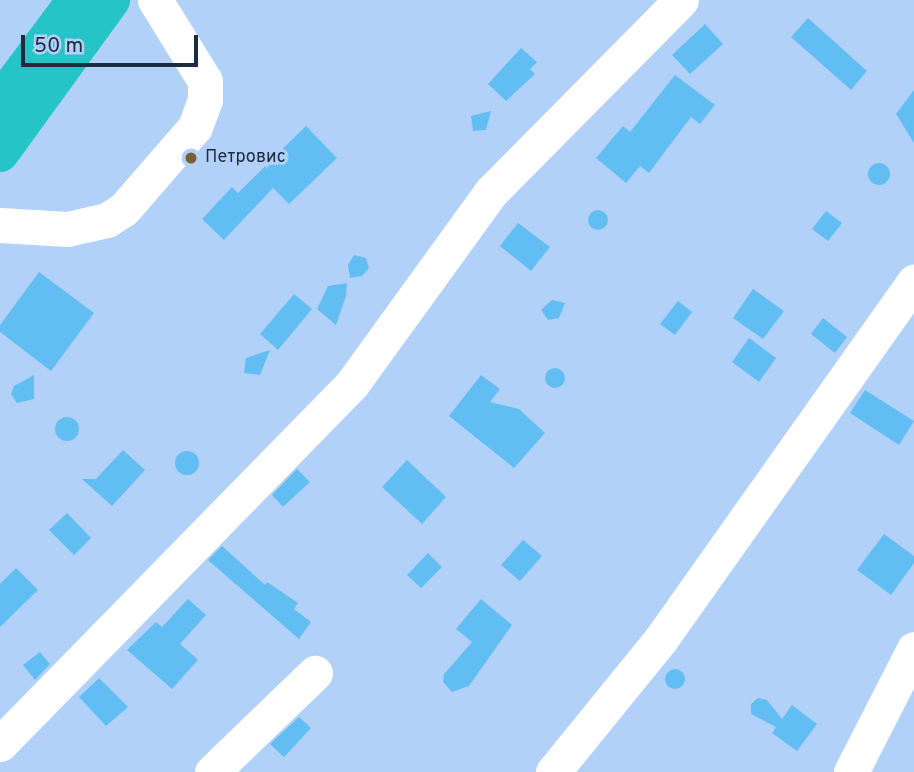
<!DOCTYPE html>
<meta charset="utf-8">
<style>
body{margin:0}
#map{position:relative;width:914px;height:772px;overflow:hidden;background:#b2d1f9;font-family:Overpass,sans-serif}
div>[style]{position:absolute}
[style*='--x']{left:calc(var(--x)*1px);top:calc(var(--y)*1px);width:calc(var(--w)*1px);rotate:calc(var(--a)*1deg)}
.building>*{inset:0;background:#62bef2}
.round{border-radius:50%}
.minor>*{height:35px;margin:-17.5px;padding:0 17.5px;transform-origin:17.5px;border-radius:17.5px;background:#fff}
.highway>*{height:38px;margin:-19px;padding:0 19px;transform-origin:19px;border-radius:19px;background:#25c4c6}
.dots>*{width:19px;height:19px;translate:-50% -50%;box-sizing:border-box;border:4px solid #b2d1f9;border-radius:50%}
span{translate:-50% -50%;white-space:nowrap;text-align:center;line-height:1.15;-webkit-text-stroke:6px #b2d1f9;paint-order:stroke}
.poi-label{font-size:18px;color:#1d2c3f}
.left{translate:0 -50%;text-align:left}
.scale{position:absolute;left:21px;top:35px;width:177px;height:32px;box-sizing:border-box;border:4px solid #1d2c3f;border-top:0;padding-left:9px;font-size:21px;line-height:24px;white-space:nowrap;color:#1d2c3f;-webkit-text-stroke:5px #b2d1f9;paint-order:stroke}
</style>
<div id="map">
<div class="building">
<i style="clip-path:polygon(808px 18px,867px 71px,851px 90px,791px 37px)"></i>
<i style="clip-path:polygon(705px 24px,723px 44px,690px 74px,672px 55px)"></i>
<i style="clip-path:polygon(521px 48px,537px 62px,530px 69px,535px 74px,506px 101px,488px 84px)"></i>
<i style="clip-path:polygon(675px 75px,715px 105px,700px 124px,691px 117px,649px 173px,640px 166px,626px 183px,596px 158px,623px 126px,630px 132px)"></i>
<i style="clip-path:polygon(914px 90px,914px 143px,896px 114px)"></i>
<i style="clip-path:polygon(491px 111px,486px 130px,473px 131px,471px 116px)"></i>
<i style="clip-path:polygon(306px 126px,337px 158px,289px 204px,273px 188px,224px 240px,202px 219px,232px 187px,238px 193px)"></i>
<i class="round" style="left:868px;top:163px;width:22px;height:22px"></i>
<i class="round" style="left:588px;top:210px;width:20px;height:20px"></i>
<i style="clip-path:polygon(826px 211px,842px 223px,828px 241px,812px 229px)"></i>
<i style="clip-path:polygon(518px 223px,550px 247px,531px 271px,500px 246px)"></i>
<i style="clip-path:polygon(354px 255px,366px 258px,369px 268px,362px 276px,350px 278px,348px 265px)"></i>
<i style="clip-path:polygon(39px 272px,94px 313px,51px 371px,0 332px,0 325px)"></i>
<i style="clip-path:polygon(347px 283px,346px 296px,336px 325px,317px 309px,328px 286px)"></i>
<i style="clip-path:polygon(753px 289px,784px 311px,763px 339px,733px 318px)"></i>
<i style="clip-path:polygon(294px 294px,312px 309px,278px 350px,260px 334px)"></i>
<i style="clip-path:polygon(552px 300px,565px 303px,559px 318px,548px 320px,541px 310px)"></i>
<i style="clip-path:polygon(678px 301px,692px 312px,675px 335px,660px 324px)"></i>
<i style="clip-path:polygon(823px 318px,847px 337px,835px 353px,811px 334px)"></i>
<i style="clip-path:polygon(749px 338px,776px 358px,759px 382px,732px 362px)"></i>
<i style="clip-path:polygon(270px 350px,260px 375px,244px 373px,246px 358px)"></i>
<i class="round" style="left:545px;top:368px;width:20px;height:20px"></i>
<i style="clip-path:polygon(34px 375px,34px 399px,17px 403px,11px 394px,14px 386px)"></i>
<i style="clip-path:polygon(481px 375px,500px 389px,490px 402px,519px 409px,545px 433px,514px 468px,449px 416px)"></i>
<i style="clip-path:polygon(865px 390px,914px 421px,899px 445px,850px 413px)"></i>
<i class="round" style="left:55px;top:417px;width:24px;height:24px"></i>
<i style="clip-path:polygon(123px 450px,145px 470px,112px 506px,82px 479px,96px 479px)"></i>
<i class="round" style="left:175px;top:451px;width:24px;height:24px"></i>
<i style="clip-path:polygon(407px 460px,446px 497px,422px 524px,382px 487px)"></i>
<i style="clip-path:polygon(297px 469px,310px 482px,283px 507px,272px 495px)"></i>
<i style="clip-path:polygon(67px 513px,91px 538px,74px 555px,49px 530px)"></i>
<i style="clip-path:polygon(884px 534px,914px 556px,914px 563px,891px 595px,857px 570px)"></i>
<i style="clip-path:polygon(523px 540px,542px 556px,520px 581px,501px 565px)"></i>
<i style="clip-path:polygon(222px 546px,265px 585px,267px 582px,298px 603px,294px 609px,311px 622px,299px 639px,208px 560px)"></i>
<i style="clip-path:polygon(428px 553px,442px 567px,421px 588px,407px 575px)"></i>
<i style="clip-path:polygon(16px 568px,38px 590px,0 627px,0 584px)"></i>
<i style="clip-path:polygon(188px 599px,206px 615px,180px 644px,198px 660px,172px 689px,127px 650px,156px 622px,162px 627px)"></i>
<i style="clip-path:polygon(481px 599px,512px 625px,469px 686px,452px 692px,443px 682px,444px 674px,472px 642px,456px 629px)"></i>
<i style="clip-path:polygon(40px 652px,50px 664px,35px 680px,23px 665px)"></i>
<i class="round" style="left:665px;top:669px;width:20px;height:20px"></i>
<i style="clip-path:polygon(99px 678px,128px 707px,106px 726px,79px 697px)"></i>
<i style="clip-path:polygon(758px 698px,767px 700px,782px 719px,792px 705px,817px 724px,797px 751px,772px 733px,776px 727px,751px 714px,751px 704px)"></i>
<i style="clip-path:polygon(299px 717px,311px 728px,284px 757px,270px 744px)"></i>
</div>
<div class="minor">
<i style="--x:0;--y:225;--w:67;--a:3.4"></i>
<i style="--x:67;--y:229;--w:41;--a:-12.7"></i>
<i style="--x:107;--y:220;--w:20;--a:-33"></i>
<i style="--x:124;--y:209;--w:108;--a:-49.1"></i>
<i style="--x:195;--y:127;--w:29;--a:-70"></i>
<i style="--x:205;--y:100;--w:19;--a:-90"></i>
<i style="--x:205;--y:81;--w:95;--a:-121.7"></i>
<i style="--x:0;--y:744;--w:503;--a:-45.64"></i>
<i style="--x:352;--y:384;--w:237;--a:-54.1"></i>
<i style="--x:491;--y:192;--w:270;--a:-45.3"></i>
<i style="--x:212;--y:772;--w:143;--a:-43.9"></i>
<i style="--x:553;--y:772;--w:171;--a:-50.9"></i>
<i style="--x:661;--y:639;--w:438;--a:-54.7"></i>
<i style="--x:851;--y:772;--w:138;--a:-62.9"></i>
</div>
<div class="highway">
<i style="--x:0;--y:102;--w:127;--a:-53.3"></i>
<i style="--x:0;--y:153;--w:189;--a:-54"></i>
</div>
<div class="dots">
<i style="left:191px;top:158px;background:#7b5e32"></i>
</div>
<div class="poi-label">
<span class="left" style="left:205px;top:158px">Петровис</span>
</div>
<div class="scale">50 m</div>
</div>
